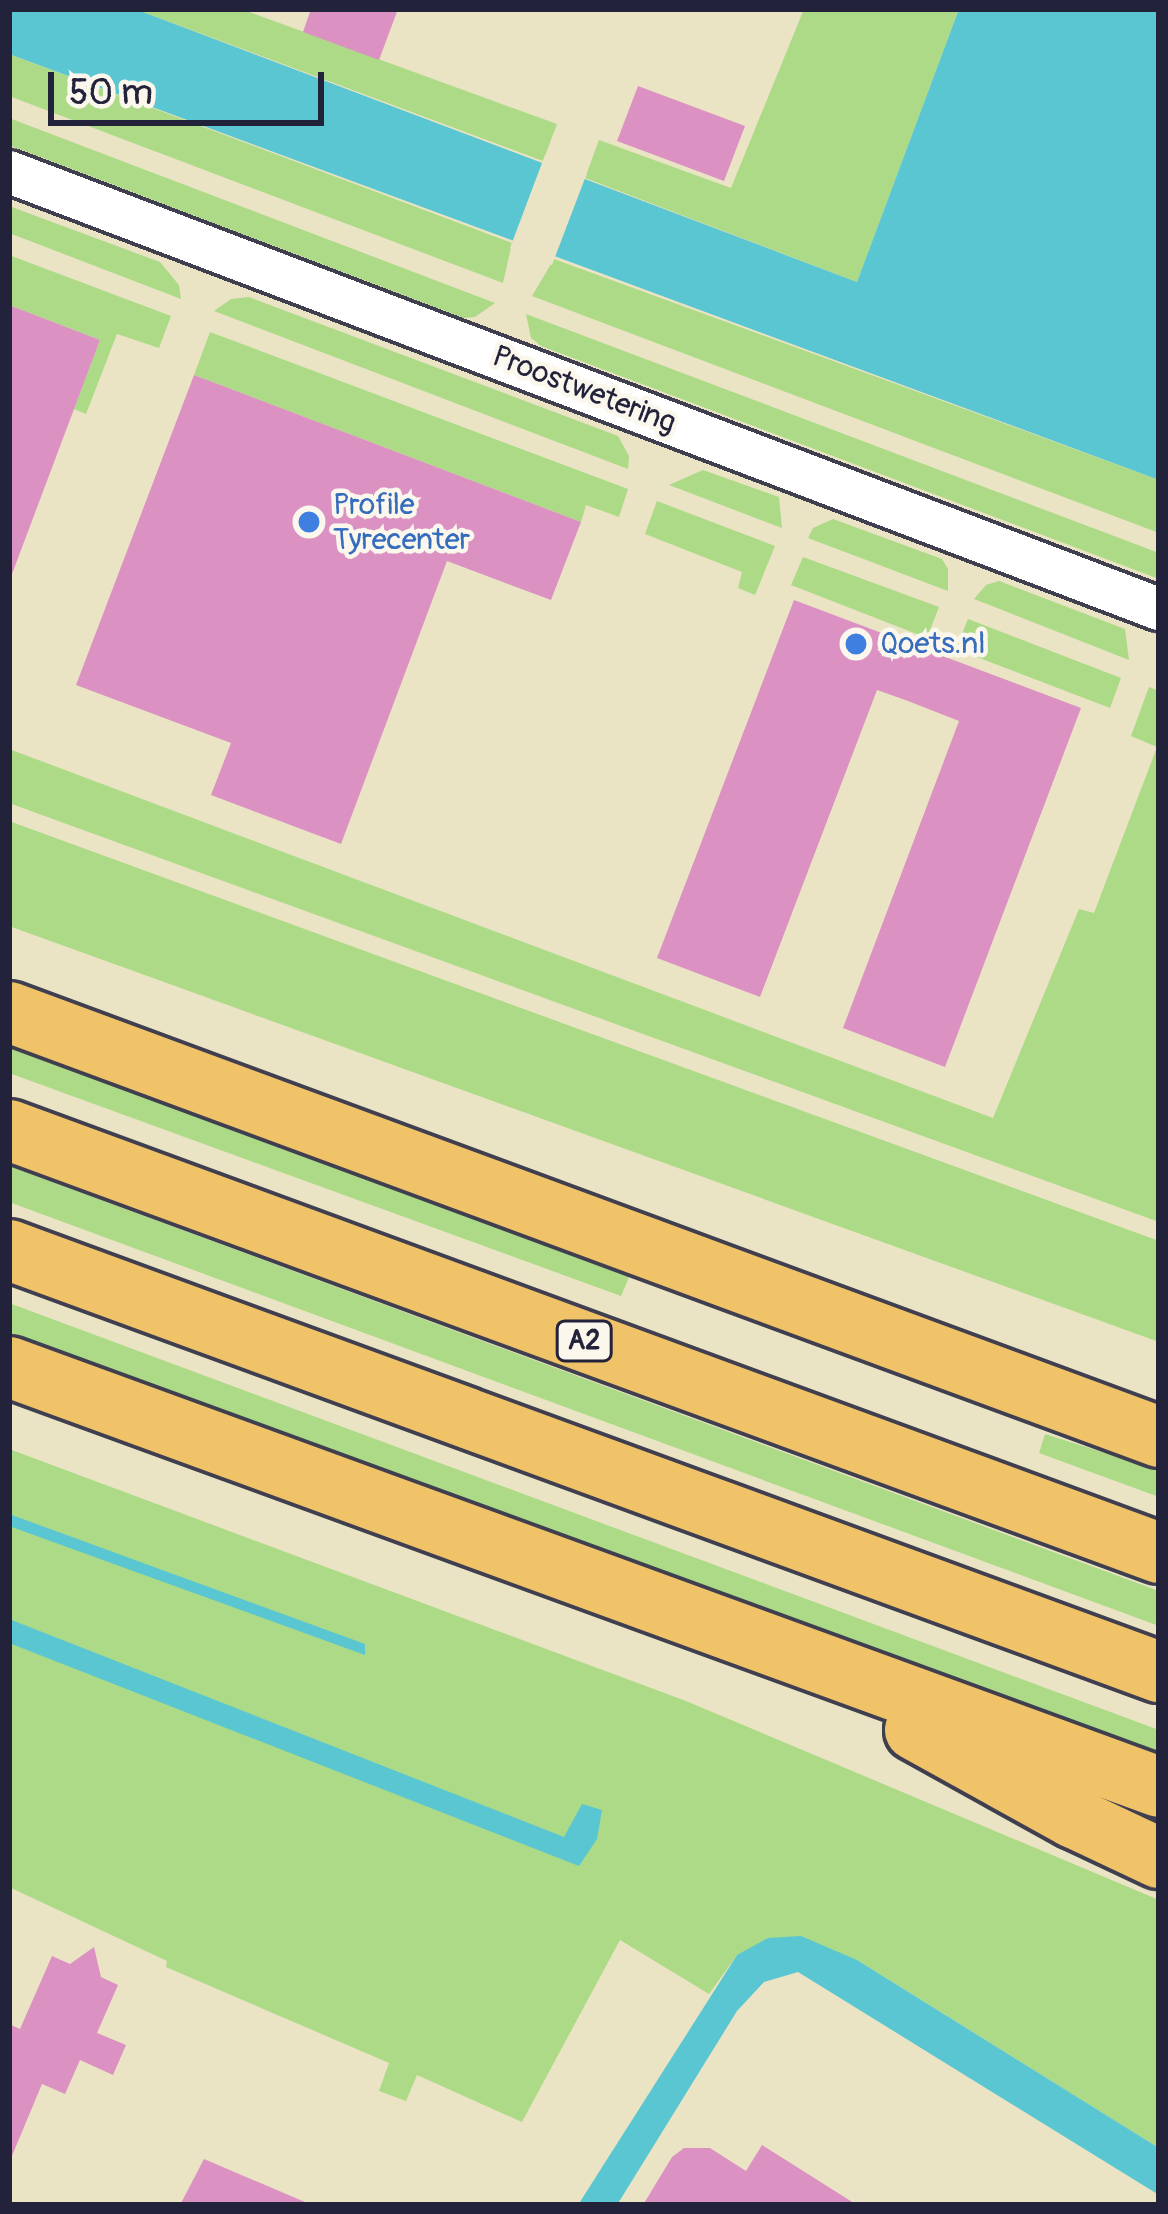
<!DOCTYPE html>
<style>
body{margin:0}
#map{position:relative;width:1168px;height:2214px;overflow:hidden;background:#eae4c4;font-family:Pangolin,sans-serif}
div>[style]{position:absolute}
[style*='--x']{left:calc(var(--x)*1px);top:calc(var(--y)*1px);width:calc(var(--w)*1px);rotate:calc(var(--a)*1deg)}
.green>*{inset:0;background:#acda87}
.water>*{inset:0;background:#5ac6d2}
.pier>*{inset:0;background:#eae4c4}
.building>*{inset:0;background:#db92c2}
.roads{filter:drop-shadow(3px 0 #403f50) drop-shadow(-3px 0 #403f50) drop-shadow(0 3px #403f50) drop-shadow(0 -3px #403f50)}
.minor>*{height:42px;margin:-21px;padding:0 21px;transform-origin:21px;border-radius:21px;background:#fff}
.highway>*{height:60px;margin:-30px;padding:0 30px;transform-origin:30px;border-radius:30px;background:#f1c369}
.dots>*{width:33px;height:33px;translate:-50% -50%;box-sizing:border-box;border:6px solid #fbf7ec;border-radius:50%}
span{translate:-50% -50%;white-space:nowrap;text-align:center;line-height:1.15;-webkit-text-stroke:9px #fbf7ec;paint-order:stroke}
.shield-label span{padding:3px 9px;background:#fbf7ec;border:3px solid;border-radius:9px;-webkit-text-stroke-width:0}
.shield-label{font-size:27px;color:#22223b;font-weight:700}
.street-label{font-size:30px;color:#22223b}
.shop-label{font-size:30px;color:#366cbe}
.left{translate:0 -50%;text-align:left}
.frame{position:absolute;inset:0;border:12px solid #22223b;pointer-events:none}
.scale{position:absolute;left:48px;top:72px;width:276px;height:54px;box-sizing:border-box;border:6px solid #22223b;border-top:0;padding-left:15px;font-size:36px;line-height:42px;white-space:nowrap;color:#22223b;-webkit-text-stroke:9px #fbf7ec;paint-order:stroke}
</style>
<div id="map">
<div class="green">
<i style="clip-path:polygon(135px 9px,241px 9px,557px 124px,543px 161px)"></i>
<i style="clip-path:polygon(804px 9px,959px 9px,857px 282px,585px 178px,599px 140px,731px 188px)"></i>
<i style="clip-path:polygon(9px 54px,512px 243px,503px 283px,9px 96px)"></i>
<i style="clip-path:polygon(9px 118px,495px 303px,475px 317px,464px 318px,9px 145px)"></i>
<i style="clip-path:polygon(9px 206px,160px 262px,179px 285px,181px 299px,9px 233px)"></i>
<i style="clip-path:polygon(9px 255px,171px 316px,159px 348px,117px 334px,86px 414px,74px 409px,100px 340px,9px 305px)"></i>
<i style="clip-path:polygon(554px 259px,1159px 480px,1159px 533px,532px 296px)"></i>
<i style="clip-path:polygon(249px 297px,618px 436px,629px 456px,628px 469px,214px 311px,231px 299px)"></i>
<i style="clip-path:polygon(526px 314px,1159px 553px,1159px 579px,541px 346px,531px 338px)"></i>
<i style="clip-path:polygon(210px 332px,628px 489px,619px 517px,586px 505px,581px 522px,194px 375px)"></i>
<i style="clip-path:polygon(703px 470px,779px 497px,782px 528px,669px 485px)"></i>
<i style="clip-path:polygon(657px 501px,775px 546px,755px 595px,738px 588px,742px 572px,645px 534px)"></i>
<i style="clip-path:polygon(833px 519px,942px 559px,948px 569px,948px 591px,808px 538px,813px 528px)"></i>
<i style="clip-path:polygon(803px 557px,939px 607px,927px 638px,791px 585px)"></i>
<i style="clip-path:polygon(999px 581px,1125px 629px,1129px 660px,974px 599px,986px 585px)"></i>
<i style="clip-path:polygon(968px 619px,1121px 678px,1110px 708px,956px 649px)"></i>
<i style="clip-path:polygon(1149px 687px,1159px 691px,1159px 1222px,9px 803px,9px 749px,993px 1118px,1079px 909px,1094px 913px,1157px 747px,1131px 736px)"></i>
<i style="clip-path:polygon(9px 821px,1159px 1241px,1159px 1342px,9px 926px)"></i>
<i style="clip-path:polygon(9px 1035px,633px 1268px,621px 1296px,9px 1073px)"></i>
<i style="clip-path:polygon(9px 1166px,1159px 1591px,1159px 1626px,9px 1202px)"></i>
<i style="clip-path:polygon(9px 1303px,1159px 1730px,1159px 1765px,9px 1338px)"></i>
<i style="clip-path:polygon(1045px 1434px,1105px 1453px,1109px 1441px,1159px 1461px,1159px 1497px,1039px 1453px)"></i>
<i style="clip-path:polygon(9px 1449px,686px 1701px,1159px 1900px,1159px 2148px,857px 1960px,737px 1955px,709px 1994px,620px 1940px,522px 2122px,417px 2075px,406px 2101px,379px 2091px,389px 2063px,166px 1967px,167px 1961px,9px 1887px)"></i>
</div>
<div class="water">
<i style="clip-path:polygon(9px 9px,135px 9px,857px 282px,959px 9px,1159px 9px,1159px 480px,9px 54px)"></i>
<i style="clip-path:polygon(9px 1514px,365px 1644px,365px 1655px,9px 1526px)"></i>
<i style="clip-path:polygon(9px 1619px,564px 1837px,582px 1804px,602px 1810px,597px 1839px,579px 1866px,9px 1643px)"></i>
<i style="clip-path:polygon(801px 1936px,857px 1960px,1159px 2148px,1159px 2195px,798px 1972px,764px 1982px,737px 2011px,617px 2205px,578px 2205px,737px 1955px,768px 1938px)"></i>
</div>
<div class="pier">
<i style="clip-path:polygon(545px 155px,587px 173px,552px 265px,510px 248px)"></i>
</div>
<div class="building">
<i style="clip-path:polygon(311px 9px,398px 9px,379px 60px,303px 32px)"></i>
<i style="clip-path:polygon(638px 86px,745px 126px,724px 181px,617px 141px)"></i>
<i style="clip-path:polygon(9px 305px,100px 340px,12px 574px,9px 574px)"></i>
<i style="clip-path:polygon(194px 375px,581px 522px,551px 600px,447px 561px,341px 844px,211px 795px,231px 743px,76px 685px)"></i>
<i style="clip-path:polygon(794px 600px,1081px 708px,945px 1067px,843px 1028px,959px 721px,908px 701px,877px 690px,760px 997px,657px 958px)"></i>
<i style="clip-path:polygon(94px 1947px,101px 1977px,118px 1985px,97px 2033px,126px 2045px,113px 2075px,80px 2060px,65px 2094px,42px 2084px,9px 2163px,9px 2024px,20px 2029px,52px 1956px,70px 1964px)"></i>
<i style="clip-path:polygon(762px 2145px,857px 2205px,643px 2205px,672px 2157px,684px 2148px,710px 2148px,746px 2171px)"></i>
<i style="clip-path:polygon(204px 2159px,312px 2205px,180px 2205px)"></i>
</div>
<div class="roads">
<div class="minor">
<i style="--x:9;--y:172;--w:1230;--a:20.81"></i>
</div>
<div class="highway">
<i style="--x:9;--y:1012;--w:1226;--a:20.28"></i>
<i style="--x:9;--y:1130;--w:1225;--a:20.19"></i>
<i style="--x:9;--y:1250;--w:1225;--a:20.15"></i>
<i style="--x:9;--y:1367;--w:1224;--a:20.06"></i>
<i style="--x:915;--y:1730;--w:182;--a:29"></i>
<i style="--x:1074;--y:1818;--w:94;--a:25.2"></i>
</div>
</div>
<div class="dots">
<i style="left:309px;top:522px;background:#3f7fe0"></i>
<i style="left:856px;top:644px;background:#3f7fe0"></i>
</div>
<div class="shield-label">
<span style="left:584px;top:1341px">A2</span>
</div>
<div class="street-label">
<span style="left:584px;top:390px;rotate:21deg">Proostwetering</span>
</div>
<div class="shop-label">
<span class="left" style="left:333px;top:522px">Profile<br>Tyrecenter</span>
<span class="left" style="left:880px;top:644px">Qoets.nl</span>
</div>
<div class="frame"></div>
<div class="scale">50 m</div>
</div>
